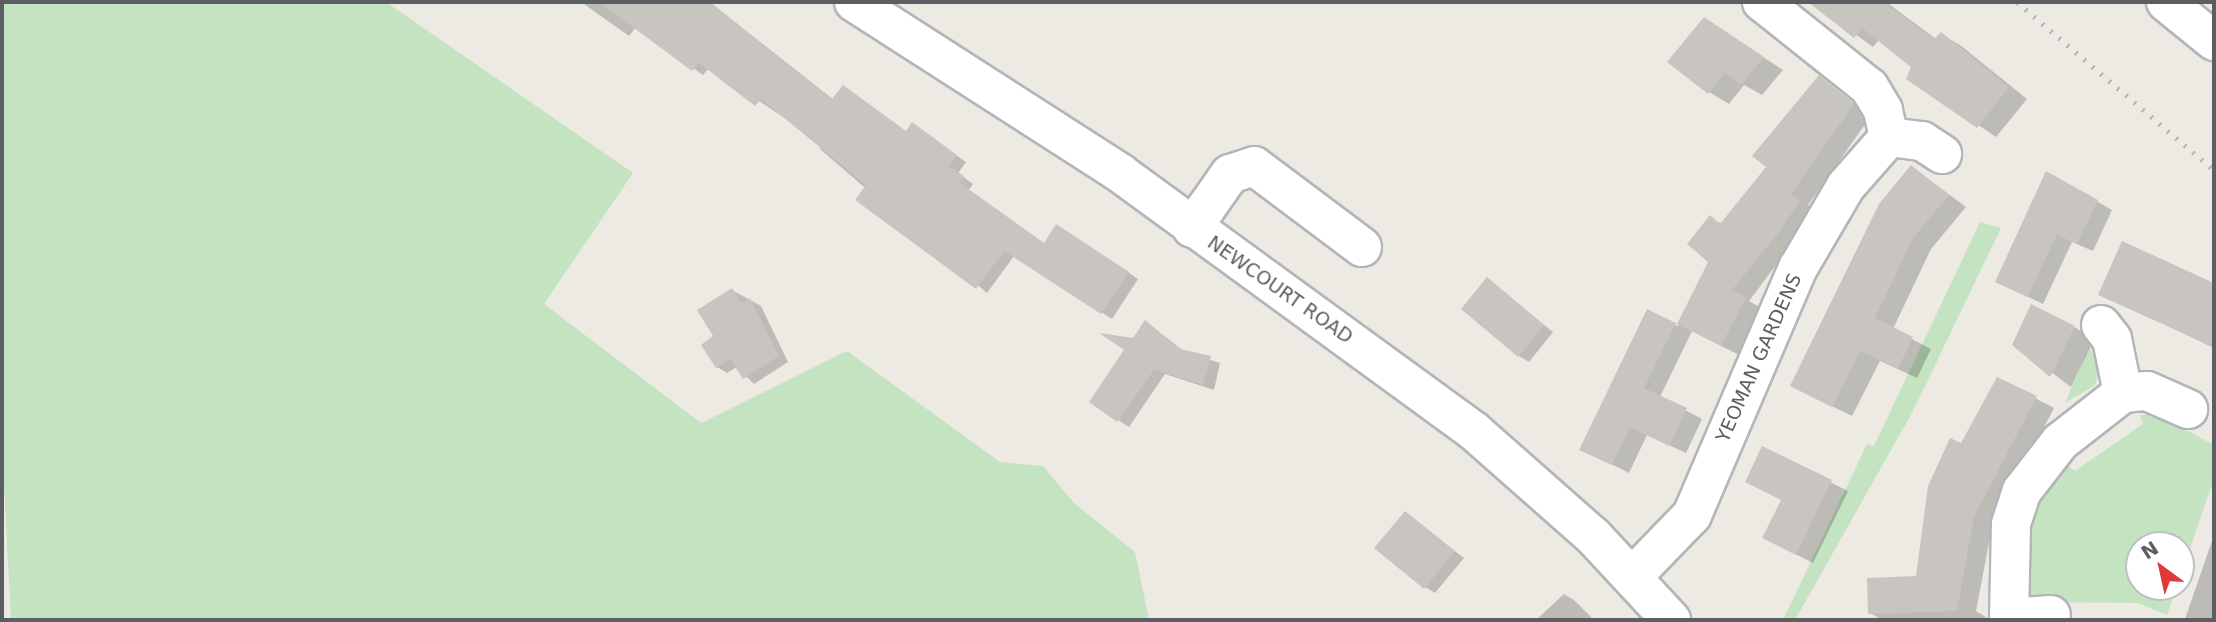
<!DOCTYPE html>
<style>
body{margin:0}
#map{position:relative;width:2216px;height:622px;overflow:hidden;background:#edeae3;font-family:"DejaVu Sans",sans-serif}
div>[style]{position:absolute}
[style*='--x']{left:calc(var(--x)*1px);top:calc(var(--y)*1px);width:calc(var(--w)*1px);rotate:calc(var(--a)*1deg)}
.green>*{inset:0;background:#c4e3c1}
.shadow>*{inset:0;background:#0003}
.building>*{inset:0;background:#c8c5c0}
.roads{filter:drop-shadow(2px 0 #b3b6b9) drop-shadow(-2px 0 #b3b6b9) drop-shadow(0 2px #b3b6b9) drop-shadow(0 -2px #b3b6b9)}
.minor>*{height:38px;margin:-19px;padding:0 19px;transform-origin:19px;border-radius:19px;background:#fff}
.rail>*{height:5px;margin-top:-2.5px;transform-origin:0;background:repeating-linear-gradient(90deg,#b1b2b3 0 2px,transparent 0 11px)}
span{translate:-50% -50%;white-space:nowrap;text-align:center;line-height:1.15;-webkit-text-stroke:5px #fff;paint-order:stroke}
.street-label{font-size:19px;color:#5b5f63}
.frame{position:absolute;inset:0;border:4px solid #5b5f63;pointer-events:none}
.north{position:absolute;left:2125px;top:531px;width:70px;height:70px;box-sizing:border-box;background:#fff;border:2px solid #bdbfc1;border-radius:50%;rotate:327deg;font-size:19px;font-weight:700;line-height:28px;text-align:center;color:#5b5f63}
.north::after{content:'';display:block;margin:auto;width:24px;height:32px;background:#dc3b3a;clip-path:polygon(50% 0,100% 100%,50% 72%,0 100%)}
</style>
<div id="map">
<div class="green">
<i style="clip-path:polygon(2px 2px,386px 2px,633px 173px,544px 304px,701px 423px,847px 351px,1000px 462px,1043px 466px,1074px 503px,1135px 552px,1149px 620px,11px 620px,2px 445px)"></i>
<i style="clip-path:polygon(1980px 222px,2001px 228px,1912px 413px,1795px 620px,1783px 620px,1867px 444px,1874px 446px)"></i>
<i style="clip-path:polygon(2089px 347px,2101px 366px,2095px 385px,2065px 403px)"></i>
<i style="clip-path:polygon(2156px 414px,2214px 445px,2214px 479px,2181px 574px,2181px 545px,2139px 545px,2139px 587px,2177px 587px,2167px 615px,2138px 603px,2031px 602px,2025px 592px,2029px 522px,2042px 495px,2066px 464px,2075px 471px,2143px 424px,2140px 415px)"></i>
</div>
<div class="shadow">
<i style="clip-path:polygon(581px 2px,692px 2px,717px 21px,723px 13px,834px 100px,907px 132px,922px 131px,966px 162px,958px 173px,973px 184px,969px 190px,1045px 244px,1067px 232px,1138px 279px,1112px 319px,1014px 256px,987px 293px,820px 149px,824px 144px,709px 68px,703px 75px,636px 27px,629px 36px)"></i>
<i style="clip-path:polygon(1811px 2px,1886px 2px,1936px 39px,1941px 34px,1960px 45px,2027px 99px,1996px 137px,1908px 78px,1913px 67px,1879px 40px,1873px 47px)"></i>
<i style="clip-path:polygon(1705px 19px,1783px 70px,1762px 95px,1744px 85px,1729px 104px,1709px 92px)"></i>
<i style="clip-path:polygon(1819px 77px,1871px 116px,1808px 205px,1816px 212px,1749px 301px,1763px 309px,1739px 355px,1692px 331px,1660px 397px,1702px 419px,1686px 453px,1647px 435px,1629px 473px,1581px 449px,1648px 311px,1678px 326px,1711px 261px,1710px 218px,1722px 224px,1768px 167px)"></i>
<i style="clip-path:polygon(1912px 167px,1966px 207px,1931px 249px,1893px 329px,1931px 349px,1917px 378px,1880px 361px,1852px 416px,1811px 396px)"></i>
<i style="clip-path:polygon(2047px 173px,2112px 210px,2093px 251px,2072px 242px,2043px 304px,2012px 289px)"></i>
<i style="clip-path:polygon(2123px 244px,2214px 287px,2214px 348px,2100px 294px)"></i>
<i style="clip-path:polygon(1488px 280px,1553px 332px,1529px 362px,1519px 356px)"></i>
<i style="clip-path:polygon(732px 290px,761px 306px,788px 362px,754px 384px,737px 367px,727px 373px,717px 367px,716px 337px)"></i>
<i style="clip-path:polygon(1146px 322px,1185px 352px,1220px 363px,1214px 390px,1165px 374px,1129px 427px,1091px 402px,1127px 350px,1107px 334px,1133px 340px)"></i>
<i style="clip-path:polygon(2074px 327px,2094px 339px,2071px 387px,2014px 344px)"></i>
<i style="clip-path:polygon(1998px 379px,2054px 408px,1992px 527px,1976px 611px,1991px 620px,1882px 620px,1870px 613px,1917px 578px,1962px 445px)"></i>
<i style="clip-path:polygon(1763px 449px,1848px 491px,1813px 563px,1781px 547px,1783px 500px)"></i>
<i style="clip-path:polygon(1405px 513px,1464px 558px,1435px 593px,1425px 587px)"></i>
<i style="clip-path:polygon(2214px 535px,2214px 620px,2187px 620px,2185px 619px)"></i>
<i style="clip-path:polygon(1564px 594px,1574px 600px,1594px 620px,1536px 620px)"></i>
</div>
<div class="building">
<i style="clip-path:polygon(599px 2px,710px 2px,832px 99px,843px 85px,906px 131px,912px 122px,957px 155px,949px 166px,964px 176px,960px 183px,1044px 243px,1056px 224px,1129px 272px,1101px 314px,1004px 251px,976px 289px,855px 200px,866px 185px,761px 99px,755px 106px,699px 63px,692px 71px)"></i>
<i style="clip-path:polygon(1808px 2px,1883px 2px,1934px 39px,1941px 32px,2009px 87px,1977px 128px,1906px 79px,1911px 67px,1862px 28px,1854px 38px)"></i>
<i style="clip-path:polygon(1704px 17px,1764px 57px,1741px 85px,1725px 72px,1708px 94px,1667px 62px)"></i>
<i style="clip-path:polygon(1819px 75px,1854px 104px,1791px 194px,1800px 200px,1779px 232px,1732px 290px,1746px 297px,1721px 346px,1677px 324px,1708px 262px,1687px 244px,1710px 215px,1720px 224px,1766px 167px,1752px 156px)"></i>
<i style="clip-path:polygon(1911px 165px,1949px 195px,1913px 238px,1875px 318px,1913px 337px,1898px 369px,1860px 351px,1832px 407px,1790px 386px,1879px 204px)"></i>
<i style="clip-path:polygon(2046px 171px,2098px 200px,2077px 244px,2057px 235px,2027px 297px,1995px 282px)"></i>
<i style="clip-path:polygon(2122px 241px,2214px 283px,2214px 347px,2098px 295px)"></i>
<i style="clip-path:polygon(1487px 277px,1544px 325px,1518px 357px,1461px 309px)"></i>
<i style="clip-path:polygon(732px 288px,741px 303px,750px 298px,779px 356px,743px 379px,730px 359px,716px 368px,701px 345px,713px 336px,697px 310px)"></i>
<i style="clip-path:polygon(2031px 304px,2075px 326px,2050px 377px,2012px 345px)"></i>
<i style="clip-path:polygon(1647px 309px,1676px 323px,1644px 388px,1687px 408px,1669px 446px,1630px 427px,1612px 465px,1579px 450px)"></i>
<i style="clip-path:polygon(1145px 320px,1180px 349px,1211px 356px,1203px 385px,1154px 370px,1117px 422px,1089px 402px,1124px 350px,1099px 333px,1133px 338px)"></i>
<i style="clip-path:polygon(1997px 377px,2037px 396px,1974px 517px,1957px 611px,1868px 614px,1867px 578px,1916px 576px,1928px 486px,1950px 438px,1961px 443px)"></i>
<i style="clip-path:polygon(1762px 446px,1832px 480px,1796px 555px,1762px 538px,1781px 500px,1745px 482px)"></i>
<i style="clip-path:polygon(1405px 511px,1455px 551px,1424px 589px,1374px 548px)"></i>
</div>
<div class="roads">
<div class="minor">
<i style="--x:854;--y:2;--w:316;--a:32.7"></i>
<i style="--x:1120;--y:173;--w:439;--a:36.1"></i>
<i style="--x:1475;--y:432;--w:157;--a:41.4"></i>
<i style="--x:1593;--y:536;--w:115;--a:47.1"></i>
<i style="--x:2166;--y:2;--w:62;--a:39.1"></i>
<i style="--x:1889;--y:137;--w:33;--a:7"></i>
<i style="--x:1922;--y:141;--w:24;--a:33"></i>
<i style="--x:1192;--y:228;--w:66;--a:-54.9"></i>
<i style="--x:1230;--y:174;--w:25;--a:-18"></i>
<i style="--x:1254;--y:166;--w:135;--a:36.9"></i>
<i style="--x:2101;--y:325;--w:18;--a:52"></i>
<i style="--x:2112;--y:339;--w:55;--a:78.5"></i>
<i style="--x:1632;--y:577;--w:86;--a:-45.9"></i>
<i style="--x:1692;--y:515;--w:269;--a:-66.8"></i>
<i style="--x:1798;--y:268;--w:95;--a:-59.7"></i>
<i style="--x:1846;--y:186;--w:65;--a:-48.7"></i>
<i style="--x:1889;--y:137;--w:28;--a:-103"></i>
<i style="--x:1883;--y:110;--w:27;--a:-121"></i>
<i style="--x:1869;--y:87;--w:137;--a:-141.5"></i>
<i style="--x:2009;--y:618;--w:42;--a:-4.1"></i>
<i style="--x:2009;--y:620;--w:96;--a:-88.8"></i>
<i style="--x:2011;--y:524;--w:35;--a:-72"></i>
<i style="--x:2022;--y:491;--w:62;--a:-52.2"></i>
<i style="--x:2060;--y:442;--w:80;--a:-37.9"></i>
<i style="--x:2123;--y:393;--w:24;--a:-5"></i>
<i style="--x:2147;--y:391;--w:45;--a:23.7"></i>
</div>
</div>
<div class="rail">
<i style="--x:2017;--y:2;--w:259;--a:40.5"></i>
</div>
<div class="street-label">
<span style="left:1280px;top:290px;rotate:35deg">NEWCOURT ROAD</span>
<span style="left:1759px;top:358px;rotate:-66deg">YEOMAN GARDENS</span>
</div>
<div class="frame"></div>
<div class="north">N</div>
</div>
